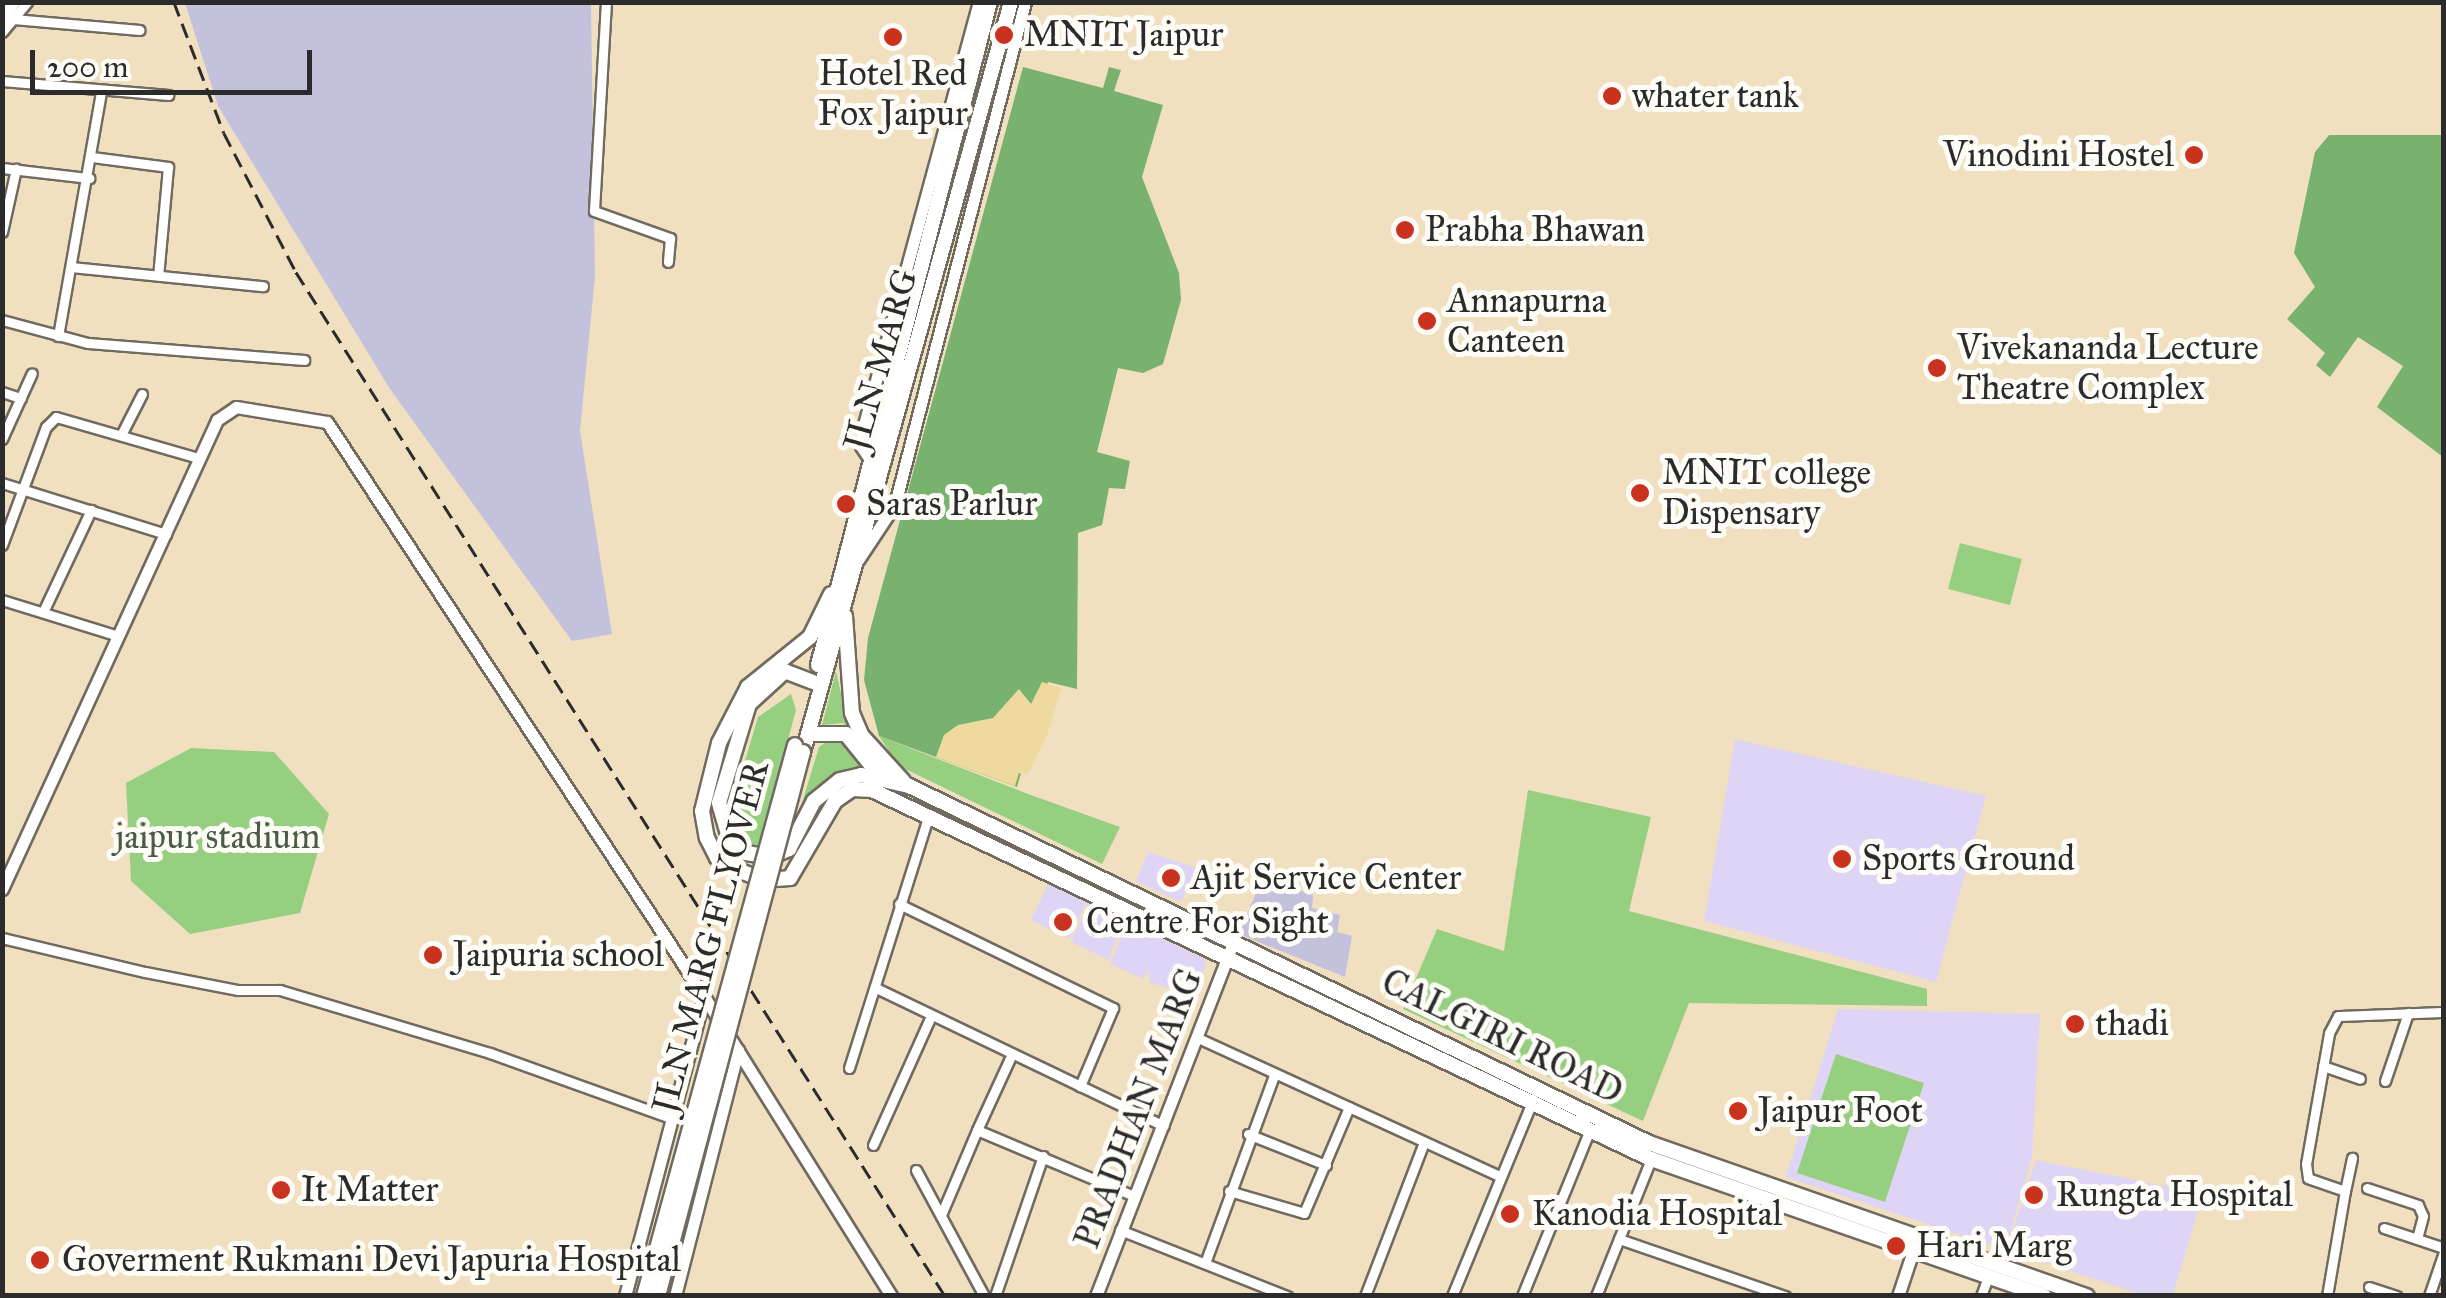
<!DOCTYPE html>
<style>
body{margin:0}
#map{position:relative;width:2446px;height:1298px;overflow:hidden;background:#f0e0c0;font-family:"IM FELL Great Primer",serif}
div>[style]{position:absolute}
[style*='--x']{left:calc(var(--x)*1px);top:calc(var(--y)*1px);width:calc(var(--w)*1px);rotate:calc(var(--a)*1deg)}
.built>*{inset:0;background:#ded5f6}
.industrial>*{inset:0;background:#c3c1dc}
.green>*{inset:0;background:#97cf81}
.forest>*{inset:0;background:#79b26f}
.sand>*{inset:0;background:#eeda9e}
.roads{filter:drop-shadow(2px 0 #706a5f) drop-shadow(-2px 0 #706a5f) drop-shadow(0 2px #706a5f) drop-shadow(0 -2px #706a5f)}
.minor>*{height:9px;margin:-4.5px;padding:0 4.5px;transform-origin:4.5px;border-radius:4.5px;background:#fff}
.tertiary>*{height:11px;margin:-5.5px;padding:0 5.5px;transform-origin:5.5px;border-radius:5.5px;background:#fff}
.primary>*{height:14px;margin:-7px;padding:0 7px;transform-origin:7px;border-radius:7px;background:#fff}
.rail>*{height:2.5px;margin-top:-1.25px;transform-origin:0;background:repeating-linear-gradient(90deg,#2b2b2b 0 15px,transparent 0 23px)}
.bridges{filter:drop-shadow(2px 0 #706a5f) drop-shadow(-2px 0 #706a5f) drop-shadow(0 2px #706a5f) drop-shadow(0 -2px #706a5f)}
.primary-bridge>*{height:14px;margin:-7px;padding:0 7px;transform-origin:7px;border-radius:7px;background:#fff}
.dots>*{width:28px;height:28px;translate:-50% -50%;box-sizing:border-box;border:5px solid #fdfcf7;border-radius:50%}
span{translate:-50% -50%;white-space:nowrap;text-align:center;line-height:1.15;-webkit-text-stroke:10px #fdfcf7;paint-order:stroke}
.poi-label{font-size:35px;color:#2b2b2b}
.left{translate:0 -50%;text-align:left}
.right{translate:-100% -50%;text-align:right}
.street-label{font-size:35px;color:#2b2b2b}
.park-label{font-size:35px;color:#4b5c45}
.frame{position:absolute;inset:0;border:5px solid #2b2b2b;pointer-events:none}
.scale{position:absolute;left:30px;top:50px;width:282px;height:45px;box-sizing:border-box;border:5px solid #2b2b2b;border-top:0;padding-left:12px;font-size:30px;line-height:35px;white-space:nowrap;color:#2b2b2b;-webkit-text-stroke:8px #fdfcf7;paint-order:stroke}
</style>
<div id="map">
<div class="built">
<i style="clip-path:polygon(1735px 739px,1986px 796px,1936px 982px,1704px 921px)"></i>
<i style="clip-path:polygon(1148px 852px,1197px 868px,1181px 902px,1136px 881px)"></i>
<i style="clip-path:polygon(1048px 884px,1086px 902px,1070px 939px,1031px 920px)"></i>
<i style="clip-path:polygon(1088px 903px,1124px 921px,1108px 960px,1071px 942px)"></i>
<i style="clip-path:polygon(1127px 922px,1207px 960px,1196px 995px,1150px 983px,1148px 970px,1143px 979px,1110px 964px)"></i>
<i style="clip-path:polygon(1838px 1009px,2040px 1014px,2032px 1158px,2005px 1250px,1786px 1177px)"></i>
<i style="clip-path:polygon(2036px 1160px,2203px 1194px,2173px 1295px,2143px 1295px,2006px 1250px)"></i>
</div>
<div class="industrial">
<i style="clip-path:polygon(185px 3px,591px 3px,595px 276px,580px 431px,612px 634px,572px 641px,390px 389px,218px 106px)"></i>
<i style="clip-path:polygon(1262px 878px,1313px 895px,1312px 908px,1340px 915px,1337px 932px,1352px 936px,1345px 977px,1239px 934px)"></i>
</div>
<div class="green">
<i style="clip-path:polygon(1960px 543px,2022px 559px,2010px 605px,1948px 589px)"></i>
<i style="clip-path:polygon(836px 671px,842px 698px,853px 731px,843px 723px,822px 725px)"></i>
<i style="clip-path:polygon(791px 694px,796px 710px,758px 850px,745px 842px,731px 808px,758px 717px)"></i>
<i style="clip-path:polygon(879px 736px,1028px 794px,1120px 827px,1102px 864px,899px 766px)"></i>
<i style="clip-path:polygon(830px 739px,842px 739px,868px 769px,834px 775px,820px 788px,787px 852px,819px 747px)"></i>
<i style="clip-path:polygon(191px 748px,274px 752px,329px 814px,300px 913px,190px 934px,131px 881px,126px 783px)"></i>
<i style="clip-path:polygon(1528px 790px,1651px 817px,1629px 911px,1927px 989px,1927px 1006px,1689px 1003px,1643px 1121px,1403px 1009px,1437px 929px,1504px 951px)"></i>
<i style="clip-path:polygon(1836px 1054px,1924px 1083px,1885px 1202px,1797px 1173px)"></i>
</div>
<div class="forest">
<i style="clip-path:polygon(1023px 67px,1103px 88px,1109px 67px,1121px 70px,1114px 91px,1163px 105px,1142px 177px,1179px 273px,1181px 300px,1163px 364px,1143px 373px,1118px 368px,1097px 452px,1130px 461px,1125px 489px,1109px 488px,1102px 525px,1078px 533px,1077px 689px,1048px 682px,1017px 787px,879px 736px,864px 680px,868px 638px)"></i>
<i style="clip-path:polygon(2329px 135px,2443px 135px,2443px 457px,2377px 407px,2403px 366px,2358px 337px,2330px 377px,2316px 365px,2325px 353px,2287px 319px,2315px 287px,2294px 253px,2315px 152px)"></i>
</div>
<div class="sand">
<i style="clip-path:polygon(1042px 682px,1061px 688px,1047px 735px,1028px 775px,1019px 773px,1015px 786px,936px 757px,944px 735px,958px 725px,993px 718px,1019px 689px,1031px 704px)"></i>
</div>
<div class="roads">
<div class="minor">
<i style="--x:606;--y:2;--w:209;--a:93.3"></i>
<i style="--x:594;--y:211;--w:81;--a:19.6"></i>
<i style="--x:670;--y:238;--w:24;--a:95"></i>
<i style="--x:13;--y:19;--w:127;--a:5"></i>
<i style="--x:2;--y:32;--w:39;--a:-50"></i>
<i style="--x:2;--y:81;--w:167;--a:4.8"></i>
<i style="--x:92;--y:157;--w:77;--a:7.5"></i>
<i style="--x:168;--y:167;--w:109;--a:95.2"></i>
<i style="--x:2;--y:168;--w:88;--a:6.6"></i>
<i style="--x:2;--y:232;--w:65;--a:-77.5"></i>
<i style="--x:71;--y:267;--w:193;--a:5.7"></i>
<i style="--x:2;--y:320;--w:89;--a:15"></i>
<i style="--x:88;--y:343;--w:217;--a:4.5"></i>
<i style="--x:58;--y:336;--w:248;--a:-80"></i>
<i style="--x:2;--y:392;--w:20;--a:18"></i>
<i style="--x:121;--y:435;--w:46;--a:-62.9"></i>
<i style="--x:2;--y:439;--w:72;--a:-65.6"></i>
<i style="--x:2;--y:483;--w:172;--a:17.3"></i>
<i style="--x:2;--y:545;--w:126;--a:-69.6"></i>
<i style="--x:46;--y:427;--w:14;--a:-45"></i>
<i style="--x:56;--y:417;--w:148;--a:16.1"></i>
<i style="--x:2;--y:600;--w:121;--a:17.2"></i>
<i style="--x:43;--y:612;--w:113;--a:-64.8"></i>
<i style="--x:899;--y:904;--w:238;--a:25.9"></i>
<i style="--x:1113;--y:1008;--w:85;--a:112.9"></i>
<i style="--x:2;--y:938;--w:147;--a:13.4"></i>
<i style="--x:145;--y:972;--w:95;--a:11"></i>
<i style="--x:238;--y:990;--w:42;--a:0"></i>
<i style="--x:280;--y:990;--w:219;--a:16.7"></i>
<i style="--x:490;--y:1053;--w:192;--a:19.8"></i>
<i style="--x:876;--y:988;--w:319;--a:25.6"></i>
<i style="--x:1198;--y:1038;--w:333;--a:24.6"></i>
<i style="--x:2323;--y:1066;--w:39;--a:19"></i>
<i style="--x:849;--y:1068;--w:263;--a:-72.5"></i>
<i style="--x:2385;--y:1081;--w:72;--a:-71.3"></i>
<i style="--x:977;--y:1130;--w:84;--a:-65.3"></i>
<i style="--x:1248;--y:1134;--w:84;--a:21.7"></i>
<i style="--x:873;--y:1145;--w:141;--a:-65.8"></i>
<i style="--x:916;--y:1170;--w:143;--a:61.6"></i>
<i style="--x:2367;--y:1188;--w:54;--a:18.4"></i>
<i style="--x:2418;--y:1205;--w:12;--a:66"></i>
<i style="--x:2423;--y:1216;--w:23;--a:105"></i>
<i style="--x:1229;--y:1191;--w:78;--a:16.3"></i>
<i style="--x:1304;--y:1213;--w:115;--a:-67"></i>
<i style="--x:2345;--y:1191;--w:34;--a:-78"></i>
<i style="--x:941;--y:1215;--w:92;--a:-67"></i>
<i style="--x:977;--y:1130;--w:168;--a:22.8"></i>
<i style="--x:2384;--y:1228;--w:63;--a:18.4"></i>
<i style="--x:1120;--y:1230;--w:180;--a:21.6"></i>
<i style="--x:1619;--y:1239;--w:176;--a:19"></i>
<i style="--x:1205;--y:1263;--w:202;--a:-69.8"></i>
<i style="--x:2369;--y:1287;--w:29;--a:18"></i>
<i style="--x:995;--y:1296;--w:148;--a:-71.1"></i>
<i style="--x:1365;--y:1296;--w:165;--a:-69"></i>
<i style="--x:1452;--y:1296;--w:213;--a:-67.6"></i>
<i style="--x:1522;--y:1296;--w:180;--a:-67.8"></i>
<i style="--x:1596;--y:1296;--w:148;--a:-68.1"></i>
<i style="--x:1981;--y:1296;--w:20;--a:-70"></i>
<i style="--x:2327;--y:1296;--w:107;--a:-80.3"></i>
<i style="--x:2345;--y:1191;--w:39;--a:-161"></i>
<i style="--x:2308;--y:1178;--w:14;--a:-98"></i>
<i style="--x:2306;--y:1164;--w:133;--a:-80"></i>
<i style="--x:2329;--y:1033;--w:19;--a:-62"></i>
<i style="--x:2338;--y:1016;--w:106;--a:-2.2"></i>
<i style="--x:2429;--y:1296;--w:46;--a:-71.2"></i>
</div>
<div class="tertiary">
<i style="--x:869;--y:458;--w:14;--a:-124"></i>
<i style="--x:861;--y:446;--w:14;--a:-86"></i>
<i style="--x:862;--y:432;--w:446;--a:-74.8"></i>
<i style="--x:858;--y:560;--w:67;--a:-56.5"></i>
<i style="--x:895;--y:504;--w:519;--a:-75.48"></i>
<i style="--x:2;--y:889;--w:516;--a:-65.37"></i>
<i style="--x:217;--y:420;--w:23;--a:-34"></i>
<i style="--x:236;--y:407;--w:92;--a:9.4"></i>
<i style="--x:327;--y:422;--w:680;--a:56.71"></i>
<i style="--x:700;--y:990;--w:361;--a:58"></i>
<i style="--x:625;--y:1296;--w:309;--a:-75.2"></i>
<i style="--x:675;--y:1296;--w:254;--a:-75.6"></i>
<i style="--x:1096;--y:1296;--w:380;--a:-68.8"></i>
<i style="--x:1898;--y:1296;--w:60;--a:-71.6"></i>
</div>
<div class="primary">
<i style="--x:2;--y:17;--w:19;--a:-54"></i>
<i style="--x:831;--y:594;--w:48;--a:116"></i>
<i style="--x:810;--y:637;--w:80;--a:141.1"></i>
<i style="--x:748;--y:687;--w:63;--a:117.4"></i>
<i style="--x:719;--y:743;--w:70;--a:104"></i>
<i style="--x:702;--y:811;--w:27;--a:80"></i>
<i style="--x:707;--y:838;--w:22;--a:63"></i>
<i style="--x:717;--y:858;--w:21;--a:31"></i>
<i style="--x:735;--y:869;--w:30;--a:21"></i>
<i style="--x:763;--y:880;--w:27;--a:-4"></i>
<i style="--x:790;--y:878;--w:89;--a:-59.7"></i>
<i style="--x:835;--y:801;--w:21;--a:-35"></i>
<i style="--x:852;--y:789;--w:20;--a:3"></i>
<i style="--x:872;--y:790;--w:862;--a:25.35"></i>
<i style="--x:1651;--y:1159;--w:416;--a:19.2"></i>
<i style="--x:845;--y:616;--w:97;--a:85.9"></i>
<i style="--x:852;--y:713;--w:25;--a:67"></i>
<i style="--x:862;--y:736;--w:61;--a:47.7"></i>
<i style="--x:818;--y:665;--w:685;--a:-75.46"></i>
<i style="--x:813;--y:682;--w:30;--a:-159"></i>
<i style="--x:785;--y:671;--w:49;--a:137.5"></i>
<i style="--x:749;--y:704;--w:103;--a:106.9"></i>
<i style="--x:719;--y:803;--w:35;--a:74"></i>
<i style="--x:729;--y:837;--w:23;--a:43"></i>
<i style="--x:746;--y:853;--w:24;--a:9"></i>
<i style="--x:770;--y:857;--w:21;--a:-23"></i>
<i style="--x:789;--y:849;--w:54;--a:-62.5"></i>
<i style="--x:814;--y:801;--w:33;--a:-39"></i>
<i style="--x:840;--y:780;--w:22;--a:-13"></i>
<i style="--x:861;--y:775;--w:49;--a:12.9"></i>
<i style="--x:909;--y:786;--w:822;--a:25.75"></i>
<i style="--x:1649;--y:1143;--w:464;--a:19.3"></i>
<i style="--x:808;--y:734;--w:38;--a:0"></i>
<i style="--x:846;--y:734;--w:59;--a:51.2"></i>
<i style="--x:803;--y:752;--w:778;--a:-74.5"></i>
</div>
</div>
<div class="rail">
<i style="--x:174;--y:2;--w:140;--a:69.1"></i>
<i style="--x:224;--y:133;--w:157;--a:62.6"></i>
<i style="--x:296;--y:272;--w:1212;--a:57.63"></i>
</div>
<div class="bridges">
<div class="primary-bridge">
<i style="--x:644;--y:1296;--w:571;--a:-74.67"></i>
<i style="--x:658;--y:1296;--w:563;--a:-75.08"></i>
</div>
</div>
<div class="dots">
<i style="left:1004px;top:35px;background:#c8321e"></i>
<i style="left:893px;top:37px;background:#c8321e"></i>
<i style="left:1612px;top:96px;background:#c8321e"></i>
<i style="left:2194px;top:155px;background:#c8321e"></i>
<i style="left:1405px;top:230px;background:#c8321e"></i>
<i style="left:1427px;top:321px;background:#c8321e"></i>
<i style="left:1937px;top:368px;background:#c8321e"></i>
<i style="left:1640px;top:493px;background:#c8321e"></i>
<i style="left:846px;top:504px;background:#c8321e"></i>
<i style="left:1842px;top:859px;background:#c8321e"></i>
<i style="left:1171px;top:878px;background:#c8321e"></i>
<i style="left:1063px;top:922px;background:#c8321e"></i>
<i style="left:433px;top:955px;background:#c8321e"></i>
<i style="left:2075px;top:1024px;background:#c8321e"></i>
<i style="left:1738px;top:1111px;background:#c8321e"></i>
<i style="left:281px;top:1190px;background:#c8321e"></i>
<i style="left:2034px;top:1195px;background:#c8321e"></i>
<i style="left:1510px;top:1214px;background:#c8321e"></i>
<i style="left:1896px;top:1246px;background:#c8321e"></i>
<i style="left:40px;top:1260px;background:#c8321e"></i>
</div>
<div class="poi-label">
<span class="left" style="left:1024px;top:35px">MNIT Jaipur</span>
<span style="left:893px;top:94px">Hotel Red<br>Fox Jaipur</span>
<span class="left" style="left:1632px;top:96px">whater tank</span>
<span class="right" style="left:2174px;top:155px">Vinodini Hostel</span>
<span class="left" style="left:1425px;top:230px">Prabha Bhawan</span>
<span class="left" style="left:1447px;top:321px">Annapurna<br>Canteen</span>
<span class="left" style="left:1957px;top:368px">Vivekananda Lecture<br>Theatre Complex</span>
<span class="left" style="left:1662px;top:493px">MNIT college<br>Dispensary</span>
<span class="left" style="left:866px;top:504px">Saras Parlur</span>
<span class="left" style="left:1862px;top:859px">Sports Ground</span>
<span class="left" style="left:1191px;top:878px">Ajit Service Center</span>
<span class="left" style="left:1086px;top:922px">Centre For Sight</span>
<span class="left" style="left:453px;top:955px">Jaipuria school</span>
<span class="left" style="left:2095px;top:1024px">thadi</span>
<span class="left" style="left:1758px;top:1111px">Jaipur Foot</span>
<span class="left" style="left:301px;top:1190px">It Matter</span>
<span class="left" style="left:2056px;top:1195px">Rungta Hospital</span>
<span class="left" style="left:1532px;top:1214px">Kanodia Hospital</span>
<span class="left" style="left:1916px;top:1246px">Hari Marg</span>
<span class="left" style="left:62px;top:1260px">Goverment Rukmani Devi Japuria Hospital</span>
</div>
<div class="street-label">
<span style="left:881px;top:360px;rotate:-74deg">JLN MARG</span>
<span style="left:711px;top:937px;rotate:-75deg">JLN MARG FLYOVER</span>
<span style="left:1502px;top:1037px;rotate:26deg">CALGIRI ROAD</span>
<span style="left:1139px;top:1109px;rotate:-69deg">PRADHAN MARG</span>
</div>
<div class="park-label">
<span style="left:218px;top:837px">jaipur stadium</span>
</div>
<div class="frame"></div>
<div class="scale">200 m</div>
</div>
